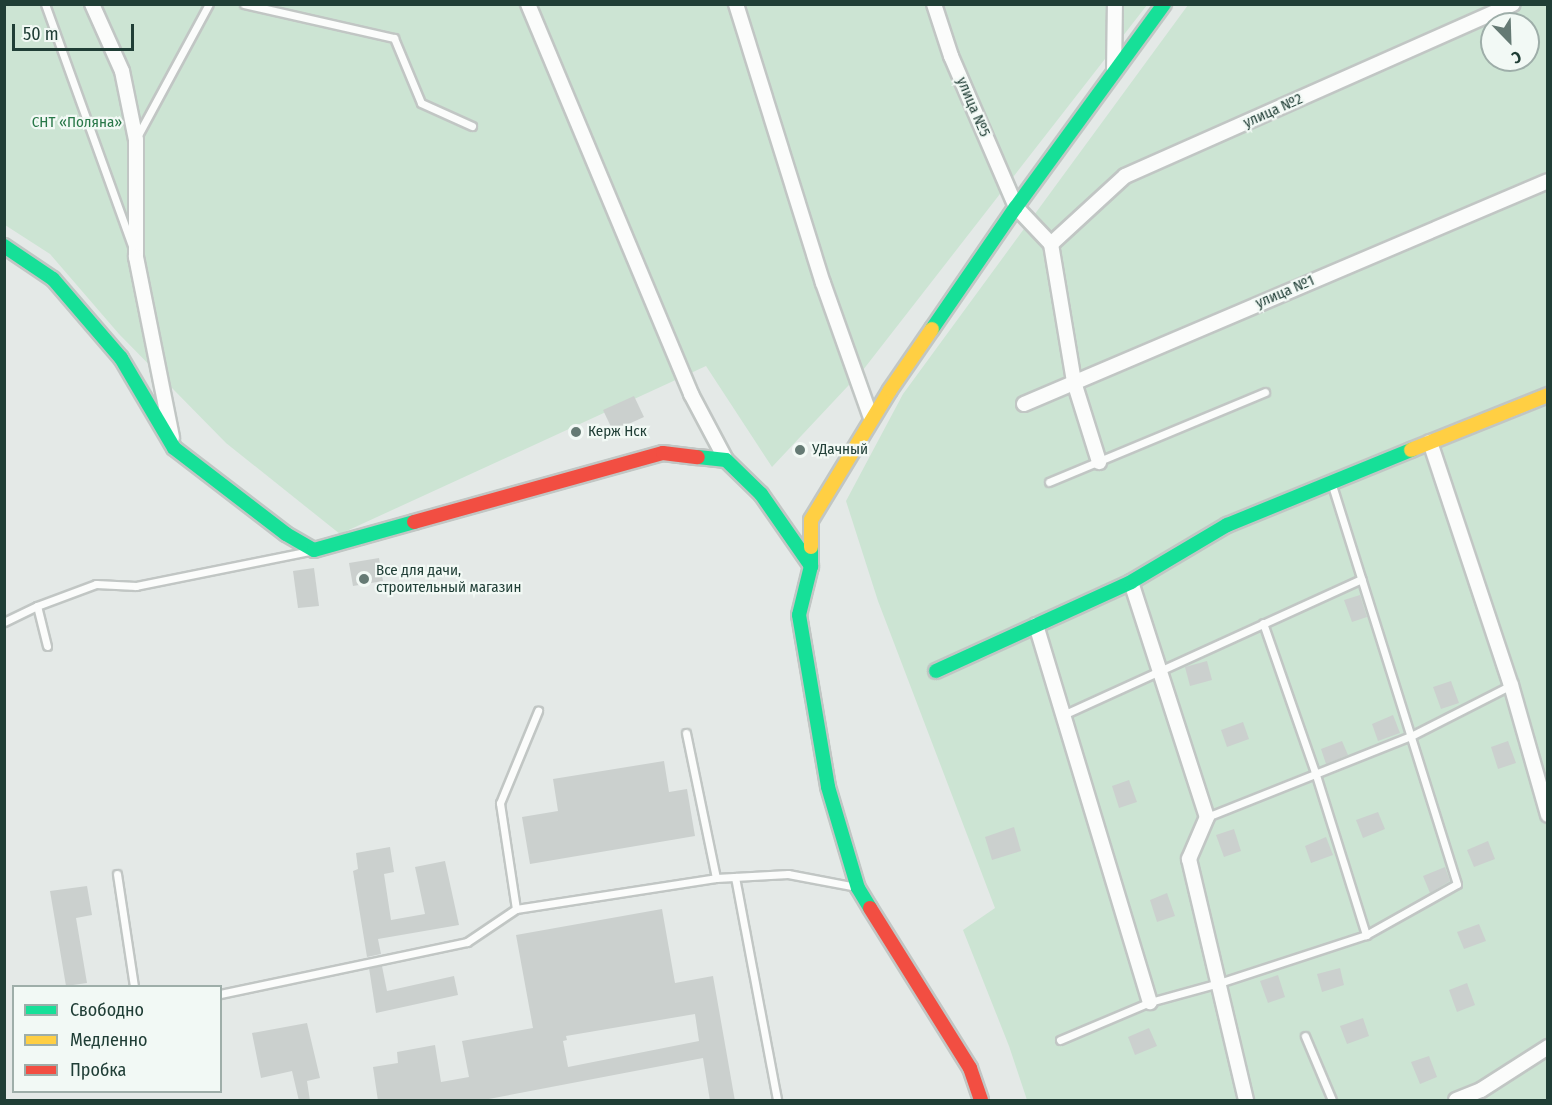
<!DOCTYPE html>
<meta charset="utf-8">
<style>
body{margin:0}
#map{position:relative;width:1552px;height:1105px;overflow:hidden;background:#e4e9e7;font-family:"Fira Sans Condensed",sans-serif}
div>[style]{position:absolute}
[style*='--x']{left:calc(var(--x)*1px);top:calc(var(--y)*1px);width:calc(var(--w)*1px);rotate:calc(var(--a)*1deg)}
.green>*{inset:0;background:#cce4d3}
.building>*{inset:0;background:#cbd0ce}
.roads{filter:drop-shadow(2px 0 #c1c6c4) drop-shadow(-2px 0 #c1c6c4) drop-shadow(0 2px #c1c6c4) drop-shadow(0 -2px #c1c6c4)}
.lane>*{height:7px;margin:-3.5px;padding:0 3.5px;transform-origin:3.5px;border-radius:3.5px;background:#fbfcfb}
.street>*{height:14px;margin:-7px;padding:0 7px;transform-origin:7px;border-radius:7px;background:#fbfcfb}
.fast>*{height:14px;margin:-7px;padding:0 7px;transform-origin:7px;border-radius:7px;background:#16e098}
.slow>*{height:14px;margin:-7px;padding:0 7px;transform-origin:7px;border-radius:7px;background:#ffcf43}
.jam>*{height:14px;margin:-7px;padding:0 7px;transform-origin:7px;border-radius:7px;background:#f24e42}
.dots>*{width:16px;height:16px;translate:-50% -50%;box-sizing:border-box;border:3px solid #f2f9f5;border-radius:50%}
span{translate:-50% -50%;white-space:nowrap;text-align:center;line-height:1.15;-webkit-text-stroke:4.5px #f2f9f5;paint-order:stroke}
.street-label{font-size:15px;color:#203e36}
.park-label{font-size:15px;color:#287748}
.poi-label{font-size:15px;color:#203e36}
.left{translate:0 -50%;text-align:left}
.frame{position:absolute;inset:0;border:6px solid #203e36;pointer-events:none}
.legend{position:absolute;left:12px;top:985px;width:210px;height:108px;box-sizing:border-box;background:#f2f9f5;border:2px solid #9eaea9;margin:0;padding:8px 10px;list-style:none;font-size:18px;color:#203e36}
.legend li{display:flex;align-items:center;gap:12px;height:30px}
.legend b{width:30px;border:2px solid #9eaea9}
.north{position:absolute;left:1480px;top:12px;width:60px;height:60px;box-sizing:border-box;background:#f2f9f5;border:2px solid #9eaea9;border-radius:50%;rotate:157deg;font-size:16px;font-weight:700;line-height:24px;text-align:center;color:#203e36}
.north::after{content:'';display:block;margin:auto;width:21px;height:27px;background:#657a74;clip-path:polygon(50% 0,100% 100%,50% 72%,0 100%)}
.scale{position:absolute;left:12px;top:24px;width:122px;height:27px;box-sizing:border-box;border:3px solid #203e36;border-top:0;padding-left:8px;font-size:18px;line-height:21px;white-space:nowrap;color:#203e36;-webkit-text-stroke:4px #f2f9f5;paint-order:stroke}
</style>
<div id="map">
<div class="green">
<i style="clip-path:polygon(4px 5px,1147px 5px,863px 370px,772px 467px,706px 366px,340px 534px,226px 443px,119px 334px,50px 254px,5px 225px)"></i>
<i style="clip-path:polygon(evenodd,1188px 5px,1547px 5px,1547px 1100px,1027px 1100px,1009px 1046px,963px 930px,995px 908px,878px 601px,846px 501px,903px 394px,1188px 5px,1492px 24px,1528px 24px,1528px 60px,1492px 60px,1492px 24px)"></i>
</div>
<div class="building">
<i style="clip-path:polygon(634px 396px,644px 417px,613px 431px,603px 410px)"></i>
<i style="clip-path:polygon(379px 558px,383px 581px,353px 586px,349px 563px)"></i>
<i style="clip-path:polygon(314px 568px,319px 606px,298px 608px,293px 571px)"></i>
<i style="clip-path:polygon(1360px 595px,1367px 617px,1352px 622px,1344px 600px)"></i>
<i style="clip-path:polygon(1207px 661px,1212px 680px,1190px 686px,1185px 667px)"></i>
<i style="clip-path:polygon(1451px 681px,1459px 703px,1441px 709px,1433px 687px)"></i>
<i style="clip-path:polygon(1393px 715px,1400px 733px,1378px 741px,1372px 724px)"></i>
<i style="clip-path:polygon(1243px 722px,1249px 739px,1227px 747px,1221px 730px)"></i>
<i style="clip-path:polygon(1342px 741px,1348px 755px,1326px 764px,1321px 749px)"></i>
<i style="clip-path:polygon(1508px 741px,1516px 763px,1498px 769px,1491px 747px)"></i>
<i style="clip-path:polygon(664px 761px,669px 792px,687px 789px,695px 836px,530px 864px,522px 817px,558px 811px,553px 779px)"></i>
<i style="clip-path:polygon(1129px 780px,1137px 802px,1119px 808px,1112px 786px)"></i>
<i style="clip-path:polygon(1378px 812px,1385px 829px,1363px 838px,1356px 820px)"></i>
<i style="clip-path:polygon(1014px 827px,1021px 851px,992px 860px,985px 837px)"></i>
<i style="clip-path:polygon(1234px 829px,1241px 851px,1224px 857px,1216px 835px)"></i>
<i style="clip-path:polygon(1326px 837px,1333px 855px,1311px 863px,1305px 846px)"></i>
<i style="clip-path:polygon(1488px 841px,1495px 859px,1474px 867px,1467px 850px)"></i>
<i style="clip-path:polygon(390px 847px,394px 872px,384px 874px,391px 920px,425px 914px,415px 867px,445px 861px,459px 925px,378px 939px,381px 954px,367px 957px,353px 871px,358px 869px,356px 853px)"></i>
<i style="clip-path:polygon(1445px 867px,1450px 881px,1430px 893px,1423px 876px)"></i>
<i style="clip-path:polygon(87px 886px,92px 915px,76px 918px,87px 983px,66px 986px,50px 891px)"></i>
<i style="clip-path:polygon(1167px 893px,1175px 916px,1157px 922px,1150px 900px)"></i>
<i style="clip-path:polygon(evenodd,662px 909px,675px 983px,713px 976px,735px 1101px,710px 1101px,703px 1058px,478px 1101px,378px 1101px,373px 1067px,398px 1063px,397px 1052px,435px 1045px,441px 1082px,469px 1077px,462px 1041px,533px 1028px,516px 935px,662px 909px,695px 1014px,699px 1041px,568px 1067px,563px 1041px,567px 1040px,566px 1036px,695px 1014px)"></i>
<i style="clip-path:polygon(1479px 924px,1486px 941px,1464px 949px,1457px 932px)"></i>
<i style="clip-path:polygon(382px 966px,387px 991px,454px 976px,458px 995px,376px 1013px,369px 968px)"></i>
<i style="clip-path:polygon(1340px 968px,1344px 985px,1322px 992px,1317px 974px)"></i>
<i style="clip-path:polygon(1278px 975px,1285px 997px,1268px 1003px,1260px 981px)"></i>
<i style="clip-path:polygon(1467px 983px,1475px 1005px,1457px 1012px,1449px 990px)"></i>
<i style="clip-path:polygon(1363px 1018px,1369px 1036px,1347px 1044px,1340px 1026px)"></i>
<i style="clip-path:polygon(307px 1023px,320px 1078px,307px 1081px,310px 1101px,299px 1101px,292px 1071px,261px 1078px,252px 1033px)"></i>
<i style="clip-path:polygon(1149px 1028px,1157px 1046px,1135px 1055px,1128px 1037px)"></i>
<i style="clip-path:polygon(1429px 1056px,1437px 1077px,1420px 1084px,1411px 1062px)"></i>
</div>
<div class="roads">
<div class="lane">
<i style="--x:45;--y:4;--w:257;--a:70.2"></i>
<i style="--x:244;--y:4;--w:154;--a:12.8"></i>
<i style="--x:394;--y:38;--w:70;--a:67.4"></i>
<i style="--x:421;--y:103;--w:56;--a:24.3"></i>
<i style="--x:137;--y:137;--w:151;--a:-61.6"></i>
<i style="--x:1049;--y:482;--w:234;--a:-22.6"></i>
<i style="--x:4;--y:622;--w:37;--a:-26"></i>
<i style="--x:1263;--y:623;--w:158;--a:70.8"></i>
<i style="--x:1315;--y:772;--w:171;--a:72.6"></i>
<i style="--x:47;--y:646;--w:41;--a:-104"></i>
<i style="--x:37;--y:606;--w:63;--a:-20.4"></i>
<i style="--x:96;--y:584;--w:40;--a:2.9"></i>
<i style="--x:136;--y:586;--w:177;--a:-11.4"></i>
<i style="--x:1063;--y:715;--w:328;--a:-24.5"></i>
<i style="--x:686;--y:733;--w:148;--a:78.3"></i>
<i style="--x:1207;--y:817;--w:219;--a:-21.7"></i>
<i style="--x:1411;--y:736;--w:112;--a:-27"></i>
<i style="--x:117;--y:874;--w:113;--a:81.4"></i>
<i style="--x:735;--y:877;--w:227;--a:79.3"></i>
<i style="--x:516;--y:909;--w:107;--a:-98.6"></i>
<i style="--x:500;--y:803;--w:100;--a:-67.6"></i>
<i style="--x:220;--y:994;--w:252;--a:-11.9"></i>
<i style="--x:467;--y:942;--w:59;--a:-34"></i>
<i style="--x:516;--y:909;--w:202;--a:-8.8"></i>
<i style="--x:716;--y:878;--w:72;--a:-3.2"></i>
<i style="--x:788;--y:874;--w:69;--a:10.8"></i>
<i style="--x:1305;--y:1036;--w:69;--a:67.1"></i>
<i style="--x:1060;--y:1040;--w:98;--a:-22.9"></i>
<i style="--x:1150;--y:1002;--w:72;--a:-15.4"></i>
<i style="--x:1219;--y:983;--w:155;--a:-18.1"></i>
<i style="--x:1366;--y:935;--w:104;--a:-29.3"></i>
<i style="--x:1457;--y:884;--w:418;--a:-107.4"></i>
</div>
<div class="street">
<i style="--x:92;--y:4;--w:73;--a:65.9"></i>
<i style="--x:122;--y:71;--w:70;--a:78.5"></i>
<i style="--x:136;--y:140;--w:117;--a:90"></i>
<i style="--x:136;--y:257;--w:184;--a:78.7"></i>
<i style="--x:528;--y:4;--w:423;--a:67.3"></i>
<i style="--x:691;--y:394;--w:75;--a:62.1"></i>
<i style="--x:736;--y:4;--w:292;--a:72.7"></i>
<i style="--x:823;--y:283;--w:143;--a:70.4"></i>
<i style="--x:934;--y:4;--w:55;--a:71.9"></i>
<i style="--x:951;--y:56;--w:164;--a:66.7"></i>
<i style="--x:1016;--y:207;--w:51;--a:46.6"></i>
<i style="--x:1051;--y:244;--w:140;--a:80.5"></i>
<i style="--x:1074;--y:382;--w:84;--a:72.6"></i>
<i style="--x:1114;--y:72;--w:68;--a:-89.2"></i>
<i style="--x:1051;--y:244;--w:100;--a:-42.6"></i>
<i style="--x:1125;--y:176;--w:424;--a:-23.9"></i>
<i style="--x:1024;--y:404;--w:569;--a:-23.05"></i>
<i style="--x:1430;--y:442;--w:256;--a:71.6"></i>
<i style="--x:1511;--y:685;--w:135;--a:74.1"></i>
<i style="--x:1131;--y:582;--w:247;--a:72.1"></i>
<i style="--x:1207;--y:817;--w:46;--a:113.2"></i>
<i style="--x:1189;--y:859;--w:248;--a:76.7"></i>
<i style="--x:1036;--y:625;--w:394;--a:73.2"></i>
<i style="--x:1456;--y:1100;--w:27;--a:-22"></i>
<i style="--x:1481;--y:1090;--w:80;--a:-32.7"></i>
</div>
<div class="fast">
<i style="--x:4;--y:246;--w:59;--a:34"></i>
<i style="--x:53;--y:279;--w:104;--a:49.3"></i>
<i style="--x:121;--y:358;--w:104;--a:59.5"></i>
<i style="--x:174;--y:448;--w:141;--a:37.5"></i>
<i style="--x:286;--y:534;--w:32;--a:30"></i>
<i style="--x:314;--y:550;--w:104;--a:-15.6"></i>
<i style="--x:932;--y:329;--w:148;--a:-55.5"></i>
<i style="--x:1016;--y:207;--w:251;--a:-53.9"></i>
<i style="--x:698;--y:457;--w:28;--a:6"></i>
<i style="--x:726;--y:460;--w:49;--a:44.2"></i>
<i style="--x:761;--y:494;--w:88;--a:55.2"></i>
<i style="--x:811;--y:547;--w:19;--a:90"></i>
<i style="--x:811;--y:566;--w:50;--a:103.8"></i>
<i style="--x:799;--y:615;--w:174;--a:80.4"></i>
<i style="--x:828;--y:787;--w:105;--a:73.5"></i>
<i style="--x:858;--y:888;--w:23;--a:59"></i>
<i style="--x:936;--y:671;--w:214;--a:-24.5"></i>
<i style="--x:1131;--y:582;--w:112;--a:-30.7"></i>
<i style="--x:1227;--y:525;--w:199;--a:-22.2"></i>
</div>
<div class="slow">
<i style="--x:1411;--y:450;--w:148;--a:-21.9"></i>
<i style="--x:811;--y:547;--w:27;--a:-90"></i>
<i style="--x:811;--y:520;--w:152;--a:-58.7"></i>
<i style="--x:890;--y:390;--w:74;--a:-55.5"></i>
</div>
<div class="jam">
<i style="--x:414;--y:522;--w:258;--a:-15.5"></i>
<i style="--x:663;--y:453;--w:35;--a:7"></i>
<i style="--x:870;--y:908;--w:189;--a:58"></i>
<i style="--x:970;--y:1068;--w:34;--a:71"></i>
</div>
</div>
<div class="dots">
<i style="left:576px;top:432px;background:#657a74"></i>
<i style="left:800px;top:450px;background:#657a74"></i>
<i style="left:364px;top:579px;background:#657a74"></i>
</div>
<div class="street-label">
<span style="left:973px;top:107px;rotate:67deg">улица №5</span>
<span style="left:1273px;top:111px;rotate:-24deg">улица №2</span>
<span style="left:1285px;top:292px;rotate:-23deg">улица №1</span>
</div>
<div class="park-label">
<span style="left:77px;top:123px">СНТ «Поляна»</span>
</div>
<div class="poi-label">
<span class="left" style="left:588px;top:432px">Керж Нск</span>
<span class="left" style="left:812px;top:450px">УДачный</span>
<span class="left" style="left:376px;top:579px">Все для дачи,<br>строительный магазин</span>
</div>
<div class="frame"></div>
<ul class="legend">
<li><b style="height:8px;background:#16e098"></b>Свободно</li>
<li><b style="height:8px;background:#ffcf43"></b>Медленно</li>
<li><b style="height:8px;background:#f24e42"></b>Пробка</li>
</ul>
<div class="north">С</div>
<div class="scale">50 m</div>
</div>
